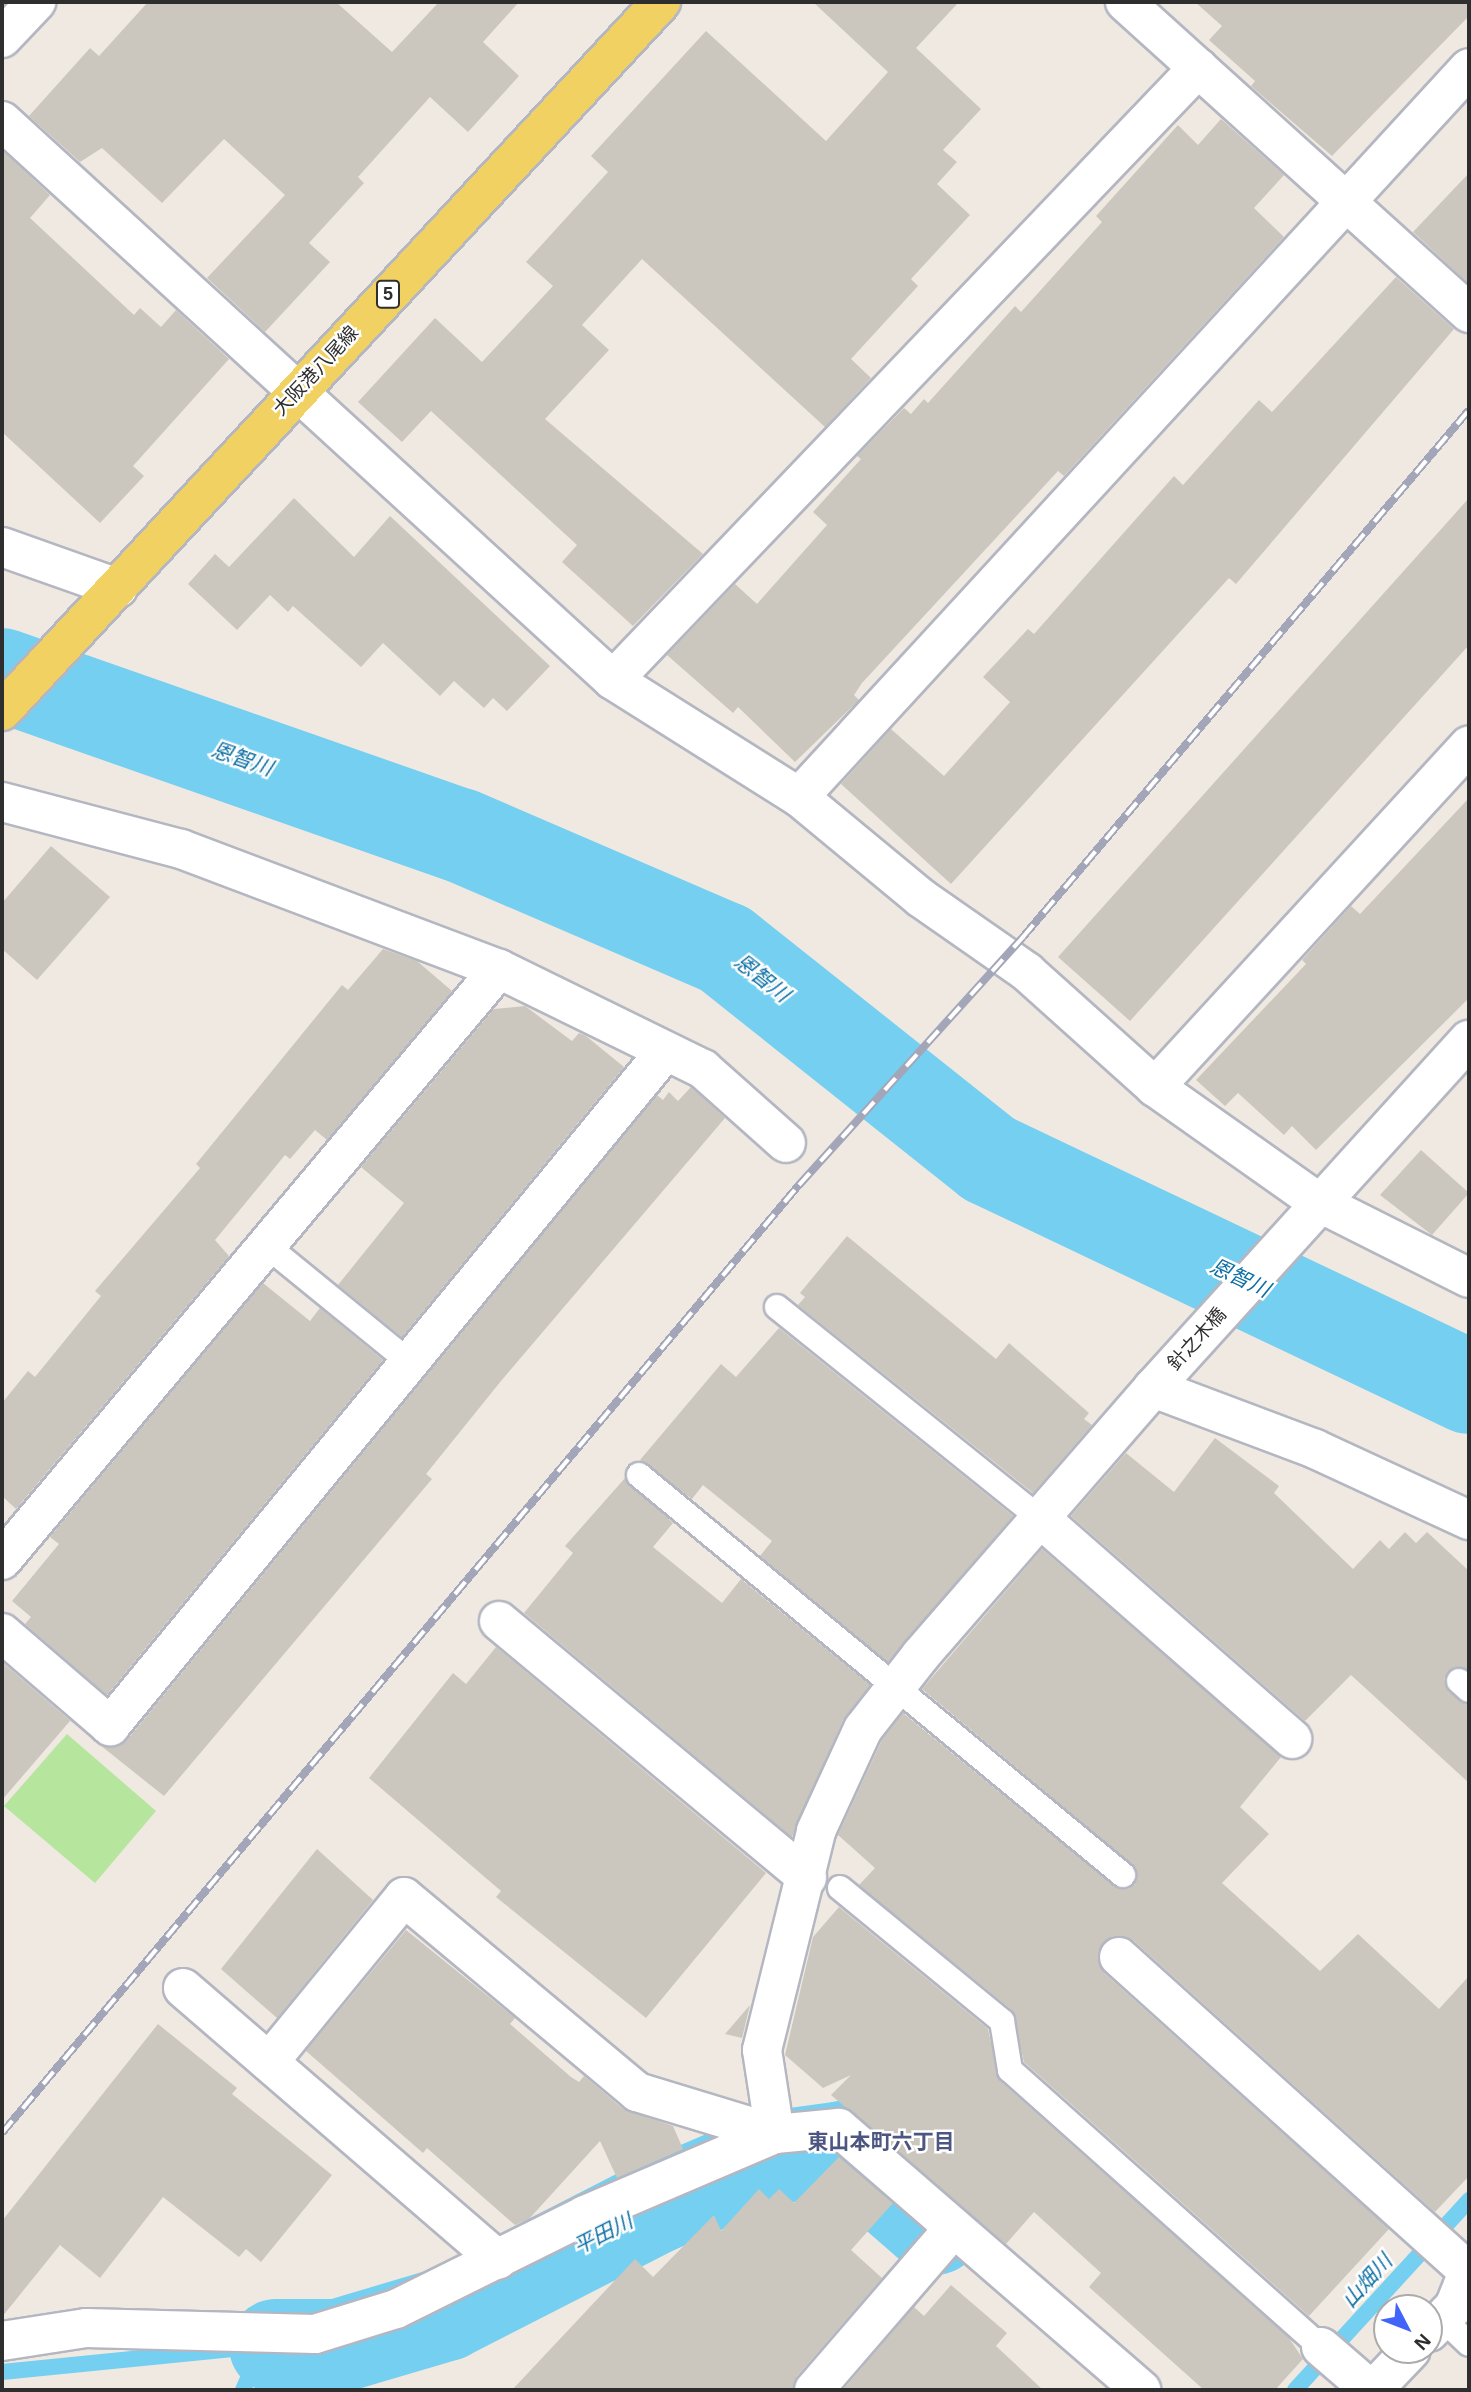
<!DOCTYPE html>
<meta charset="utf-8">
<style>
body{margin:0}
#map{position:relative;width:1471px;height:2392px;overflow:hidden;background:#efe9e1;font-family:Arial,"Noto Sans JP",sans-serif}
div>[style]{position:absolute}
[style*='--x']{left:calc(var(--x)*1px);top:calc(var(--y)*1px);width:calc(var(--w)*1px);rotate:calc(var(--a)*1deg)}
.green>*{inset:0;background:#b6e59e}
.stream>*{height:16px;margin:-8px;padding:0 8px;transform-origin:8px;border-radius:8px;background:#75cff0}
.river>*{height:94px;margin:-47px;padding:0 47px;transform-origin:47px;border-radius:47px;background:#75cff0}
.building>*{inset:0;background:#cbc7bf}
.roads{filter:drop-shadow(2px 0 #b4b7c1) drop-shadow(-2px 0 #b4b7c1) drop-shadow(0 2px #b4b7c1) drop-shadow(0 -2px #b4b7c1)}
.lane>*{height:24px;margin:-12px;padding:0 12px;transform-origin:12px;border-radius:12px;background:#fff}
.street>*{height:38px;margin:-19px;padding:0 19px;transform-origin:19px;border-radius:19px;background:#fff}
.primary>*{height:38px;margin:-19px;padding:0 19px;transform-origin:19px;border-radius:19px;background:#f2d163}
.rail>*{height:8px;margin-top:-4px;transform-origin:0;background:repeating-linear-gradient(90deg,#fff 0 16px,#a3a6b8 0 32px);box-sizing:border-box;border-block:2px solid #a3a6b8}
span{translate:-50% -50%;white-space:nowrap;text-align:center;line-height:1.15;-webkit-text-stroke:5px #fff;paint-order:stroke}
.shield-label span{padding:2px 5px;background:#fff;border:2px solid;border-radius:5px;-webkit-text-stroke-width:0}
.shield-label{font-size:18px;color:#2e2e2e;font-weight:700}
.street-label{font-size:19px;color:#2e2e2e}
.water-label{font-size:21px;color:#0d6fa3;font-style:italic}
.neighbourhood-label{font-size:21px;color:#4d5680;font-weight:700}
.frame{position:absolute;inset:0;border:4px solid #2e2e2e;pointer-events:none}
.north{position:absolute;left:1373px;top:2294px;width:70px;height:70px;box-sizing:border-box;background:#fff;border:2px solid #ababab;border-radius:50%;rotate:132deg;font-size:19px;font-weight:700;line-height:28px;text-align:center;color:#2e2e2e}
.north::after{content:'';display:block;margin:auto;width:24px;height:32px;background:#4264fb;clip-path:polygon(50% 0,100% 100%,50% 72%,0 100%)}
</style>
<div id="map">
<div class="green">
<i style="clip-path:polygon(67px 1734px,156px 1811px,95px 1883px,4px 1806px)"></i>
</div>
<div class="stream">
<i style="--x:2;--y:2372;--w:261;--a:-5.7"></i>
<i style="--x:262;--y:2346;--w:48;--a:113.4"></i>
<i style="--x:1295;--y:2390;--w:258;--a:-47.5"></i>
</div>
<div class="river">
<i style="--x:2;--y:675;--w:485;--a:19.3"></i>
<i style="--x:460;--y:835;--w:288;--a:23.3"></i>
<i style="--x:725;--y:949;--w:337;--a:38.5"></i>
<i style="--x:989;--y:1159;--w:531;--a:25.41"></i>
<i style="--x:276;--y:2346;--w:62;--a:0"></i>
<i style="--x:338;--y:2346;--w:113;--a:-16.5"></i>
<i style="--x:446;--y:2314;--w:235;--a:-27.1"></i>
<i style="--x:655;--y:2207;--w:125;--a:-23.1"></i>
<i style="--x:770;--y:2158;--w:74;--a:-7.8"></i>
<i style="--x:843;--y:2148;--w:122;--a:41"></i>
</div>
<div class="building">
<i style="clip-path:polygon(148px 2px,336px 2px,392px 52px,439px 2px,519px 2px,483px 42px,519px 76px,468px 132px,430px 97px,358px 177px,364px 183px,309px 243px,330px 262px,265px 332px,207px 278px,285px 195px,224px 139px,162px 203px,102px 148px,80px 162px,29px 116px,90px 48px,99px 56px)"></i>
<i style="clip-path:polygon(813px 2px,959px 2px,916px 48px,981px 109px,943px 150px,957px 162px,937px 184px,970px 215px,911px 279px,918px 286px,851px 359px,871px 378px,825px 427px,642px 259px,582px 325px,609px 350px,545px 419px,703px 554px,633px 626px,562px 562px,577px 545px,431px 411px,402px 442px,358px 402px,435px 318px,482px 362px,553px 286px,526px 262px,608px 172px,591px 156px,706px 31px,826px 141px,888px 72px)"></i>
<i style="clip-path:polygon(1195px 2px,1469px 2px,1469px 16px,1332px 156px,1251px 86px,1255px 81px,1209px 40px,1222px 26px)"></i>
<i style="clip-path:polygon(1221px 119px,1284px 175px,1254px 208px,1284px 237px,1064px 476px,1058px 471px,862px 683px,854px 695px,859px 700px,795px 762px,738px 707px,733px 713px,667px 655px,735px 584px,757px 604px,827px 525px,813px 512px,861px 459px,857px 456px,904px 408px,911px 414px,924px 399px,928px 403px,1015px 306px,1021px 312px,1102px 222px,1096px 216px,1178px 125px,1198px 145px)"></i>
<i style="clip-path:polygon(2px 150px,50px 195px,30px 218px,134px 315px,140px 308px,161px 327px,176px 310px,229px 359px,133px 466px,144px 476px,100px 523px,2px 432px)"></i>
<i style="clip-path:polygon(1469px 173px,1469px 284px,1413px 232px)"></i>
<i style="clip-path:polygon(1396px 277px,1454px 329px,1236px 584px,1229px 578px,951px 884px,841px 784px,891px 729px,944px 776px,1010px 702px,983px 677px,1028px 629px,1034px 634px,1174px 476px,1183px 485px,1259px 400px,1272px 412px)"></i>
<i style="clip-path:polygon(294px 498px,354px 557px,390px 516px,550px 666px,507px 711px,493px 698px,484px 708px,454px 681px,440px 696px,383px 643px,361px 667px,293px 606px,288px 612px,270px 595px,237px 630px,188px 584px,215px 554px,229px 567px)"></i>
<i style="clip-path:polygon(1469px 498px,1469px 645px,1130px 1021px,1058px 957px)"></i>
<i style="clip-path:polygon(1469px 798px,1469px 998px,1316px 1150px,1292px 1126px,1284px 1135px,1238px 1093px,1225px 1106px,1196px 1080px,1306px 964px,1302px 960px,1351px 906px,1360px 914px)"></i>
<i style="clip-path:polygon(51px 846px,110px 897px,37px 980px,2px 949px,2px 903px)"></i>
<i style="clip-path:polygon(383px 949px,417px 961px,452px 991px,327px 1140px,315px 1130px,290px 1159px,285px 1155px,215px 1240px,229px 1256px,16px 1509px,2px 1496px,2px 1403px,28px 1371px,35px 1377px,101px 1296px,95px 1291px,200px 1168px,196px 1164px,342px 985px,348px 990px)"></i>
<i style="clip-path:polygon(525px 1006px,572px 1041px,579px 1033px,586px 1036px,624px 1067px,402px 1337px,338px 1285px,404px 1203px,361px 1167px,494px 1009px)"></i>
<i style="clip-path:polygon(691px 1087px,725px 1118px,501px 1381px,426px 1474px,432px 1479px,164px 1796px,100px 1745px,117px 1747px,127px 1740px,657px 1095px,663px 1100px,669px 1092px,678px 1101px)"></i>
<i style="clip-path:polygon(1421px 1150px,1469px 1193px,1432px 1235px,1380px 1195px)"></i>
<i style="clip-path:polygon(847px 1236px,996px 1359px,1009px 1343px,1089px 1413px,1084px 1419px,1092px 1425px,1033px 1493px,798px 1305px,805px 1297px,800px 1293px)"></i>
<i style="clip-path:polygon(263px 1283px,310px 1321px,320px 1308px,383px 1360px,107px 1695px,25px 1624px,31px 1617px,12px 1601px,59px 1544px,50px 1537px)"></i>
<i style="clip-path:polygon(779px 1328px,1013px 1516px,888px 1662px,760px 1556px,772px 1541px,703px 1485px,692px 1499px,640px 1460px,721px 1364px,736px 1377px)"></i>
<i style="clip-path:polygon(1215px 1438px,1279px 1486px,1274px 1493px,1353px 1569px,1380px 1540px,1389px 1549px,1405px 1532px,1416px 1543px,1427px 1532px,1469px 1571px,1469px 1670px,1454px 1667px,1444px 1679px,1449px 1692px,1469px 1704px,1469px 1783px,1351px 1675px,1305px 1721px,1071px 1516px,1126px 1453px,1174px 1492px)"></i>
<i style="clip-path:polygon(625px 1478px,673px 1523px,653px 1547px,722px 1603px,741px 1579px,870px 1685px,843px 1720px,792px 1837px,524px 1613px,573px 1553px,565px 1546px)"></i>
<i style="clip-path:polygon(1042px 1549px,1281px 1757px,1240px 1807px,1269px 1834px,1222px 1883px,1320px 1971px,1358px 1934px,1439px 2009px,1469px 1976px,1469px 2176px,1435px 2212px,1134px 1941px,1113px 1936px,1098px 1952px,1104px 1973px,1389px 2229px,1309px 2316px,1024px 2062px,1012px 2010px,859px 1885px,875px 1868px,838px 1835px,882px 1740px,903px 1713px,1114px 1886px,1128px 1889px,1135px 1884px,1132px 1864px,922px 1689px)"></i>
<i style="clip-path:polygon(496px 1647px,766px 1873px,646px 2018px,496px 1897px,501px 1891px,369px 1778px,453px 1673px,466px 1684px)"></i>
<i style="clip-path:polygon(2px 1662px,74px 1724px,70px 1721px,2px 1800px)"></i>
<i style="clip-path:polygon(317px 1849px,373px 1900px,277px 2018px,221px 1969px)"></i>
<i style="clip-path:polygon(839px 1907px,988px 2029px,1000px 2081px,1289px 2338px,1303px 2359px,1275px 2390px,1204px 2390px,1089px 2287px,1101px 2273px,1034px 2212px,1006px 2244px,831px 2095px,851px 2075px,823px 2088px,785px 2055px,813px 1937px)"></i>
<i style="clip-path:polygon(406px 1930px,515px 2018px,510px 2024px,571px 2077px,579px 2082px,584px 2076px,623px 2109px,673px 2126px,683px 2149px,617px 2178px,600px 2141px,529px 2219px,515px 2225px,427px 2148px,423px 2153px,306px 2051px)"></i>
<i style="clip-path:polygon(750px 2005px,742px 2038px,725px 2034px)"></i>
<i style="clip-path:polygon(158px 2024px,237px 2088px,232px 2094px,332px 2175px,261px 2262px,246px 2249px,239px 2257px,163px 2197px,100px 2278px,60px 2245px,2px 2317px,2px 2221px)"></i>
<i style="clip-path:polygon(839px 2157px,893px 2203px,851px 2250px,882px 2278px,797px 2376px,793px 2390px,512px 2390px,635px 2259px,653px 2277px,714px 2215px,721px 2231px,759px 2189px,769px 2199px,779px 2189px,794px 2203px)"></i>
<i style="clip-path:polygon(951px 2285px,1007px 2333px,996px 2346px,1043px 2390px,843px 2390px,914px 2307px,924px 2316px)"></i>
</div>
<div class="roads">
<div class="lane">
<i style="--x:267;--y:1246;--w:183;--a:39.2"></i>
<i style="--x:777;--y:1307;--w:339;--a:38.8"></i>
<i style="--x:639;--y:1475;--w:628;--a:39.57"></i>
<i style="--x:1459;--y:1681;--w:13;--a:42"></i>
<i style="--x:840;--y:1888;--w:210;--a:39.4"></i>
<i style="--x:1002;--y:2021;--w:50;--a:80.7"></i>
<i style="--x:1010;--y:2070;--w:416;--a:41.7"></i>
<i style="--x:1442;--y:2318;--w:37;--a:44"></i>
</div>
<div class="street">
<i style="--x:1125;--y:2;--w:464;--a:42.1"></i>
<i style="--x:2;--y:38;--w:50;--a:-46.6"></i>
<i style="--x:2;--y:121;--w:828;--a:42.46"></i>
<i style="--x:613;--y:680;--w:220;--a:32.2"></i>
<i style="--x:799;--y:797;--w:158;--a:39.6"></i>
<i style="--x:921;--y:898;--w:129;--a:34.9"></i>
<i style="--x:1027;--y:972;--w:172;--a:41.9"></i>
<i style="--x:1155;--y:1087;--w:199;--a:35.2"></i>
<i style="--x:1318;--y:1202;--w:169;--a:26.7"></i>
<i style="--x:2;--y:547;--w:123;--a:19.5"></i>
<i style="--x:613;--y:680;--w:847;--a:-46.29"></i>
<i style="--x:799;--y:797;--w:990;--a:-47.41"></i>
<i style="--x:2;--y:802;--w:185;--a:14.7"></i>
<i style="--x:181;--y:849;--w:340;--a:20.7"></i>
<i style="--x:499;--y:969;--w:227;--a:26.1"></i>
<i style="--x:703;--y:1069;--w:111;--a:41.7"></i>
<i style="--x:1155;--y:1087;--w:464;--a:-47.4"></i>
<i style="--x:1153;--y:1388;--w:173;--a:20.6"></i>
<i style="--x:1315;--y:1449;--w:170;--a:24.8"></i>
<i style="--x:1041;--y:1519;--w:334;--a:41.2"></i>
<i style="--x:2;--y:1560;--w:772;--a:-49.94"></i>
<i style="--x:499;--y:1621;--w:401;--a:39.8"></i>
<i style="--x:2;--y:1633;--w:143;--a:40.7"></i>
<i style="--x:110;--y:1726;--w:872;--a:-50.54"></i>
<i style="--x:1119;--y:1957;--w:471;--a:42"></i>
<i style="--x:183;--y:1988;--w:416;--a:40.8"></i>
<i style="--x:269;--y:2062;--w:213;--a:-50.7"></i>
<i style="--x:404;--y:1897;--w:304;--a:39.9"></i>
<i style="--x:637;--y:2092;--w:144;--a:16.9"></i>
<i style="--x:775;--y:2134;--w:64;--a:-5.4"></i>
<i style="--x:839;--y:2128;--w:400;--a:40.9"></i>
<i style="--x:1429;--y:2332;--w:35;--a:-45"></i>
<i style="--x:1454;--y:2307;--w:40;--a:-68"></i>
<i style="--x:2;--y:2341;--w:85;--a:-8.8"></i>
<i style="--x:86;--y:2328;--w:229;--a:1.5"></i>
<i style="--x:315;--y:2334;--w:85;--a:-17.2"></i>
<i style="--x:396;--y:2309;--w:211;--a:-26.4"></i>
<i style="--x:585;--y:2215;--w:207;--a:-23.1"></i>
<i style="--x:775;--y:2134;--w:85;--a:-98.8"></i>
<i style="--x:762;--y:2050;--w:226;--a:-76.1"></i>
<i style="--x:816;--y:1831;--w:112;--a:-65.3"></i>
<i style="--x:863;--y:1729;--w:94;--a:-51.9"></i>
<i style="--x:921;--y:1655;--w:354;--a:-49"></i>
<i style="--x:1153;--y:1388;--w:470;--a:-47.8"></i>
<i style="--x:1321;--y:2347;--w:66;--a:40.7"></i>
<i style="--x:814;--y:2390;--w:213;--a:-49.2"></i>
<i style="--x:1373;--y:2390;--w:55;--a:-46.5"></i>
</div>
<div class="primary">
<i style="--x:2;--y:711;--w:968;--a:-47.09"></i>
</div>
</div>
<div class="rail">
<i style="--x:2;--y:2133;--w:1239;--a:-49.95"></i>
<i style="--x:799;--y:1185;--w:334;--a:-47.9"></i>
<i style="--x:1023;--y:937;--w:690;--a:-49.76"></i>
</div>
<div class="shield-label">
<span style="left:388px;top:294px">5</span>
</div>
<div class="street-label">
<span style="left:316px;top:371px;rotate:-47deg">大阪港八尾線</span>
<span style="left:1197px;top:1339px;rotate:-48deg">針之木橋</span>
</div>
<div class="water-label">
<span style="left:242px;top:759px;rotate:19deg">恩智川</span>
<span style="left:762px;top:978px;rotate:38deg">恩智川</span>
<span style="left:1240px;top:1278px;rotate:25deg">恩智川</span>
<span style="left:603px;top:2234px;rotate:-27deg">平田川</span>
<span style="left:1367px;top:2281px;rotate:-48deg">山畑川</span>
</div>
<div class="neighbourhood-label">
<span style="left:881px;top:2142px">東山本町六丁目</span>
</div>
<div class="frame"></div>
<div class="north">N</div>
</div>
